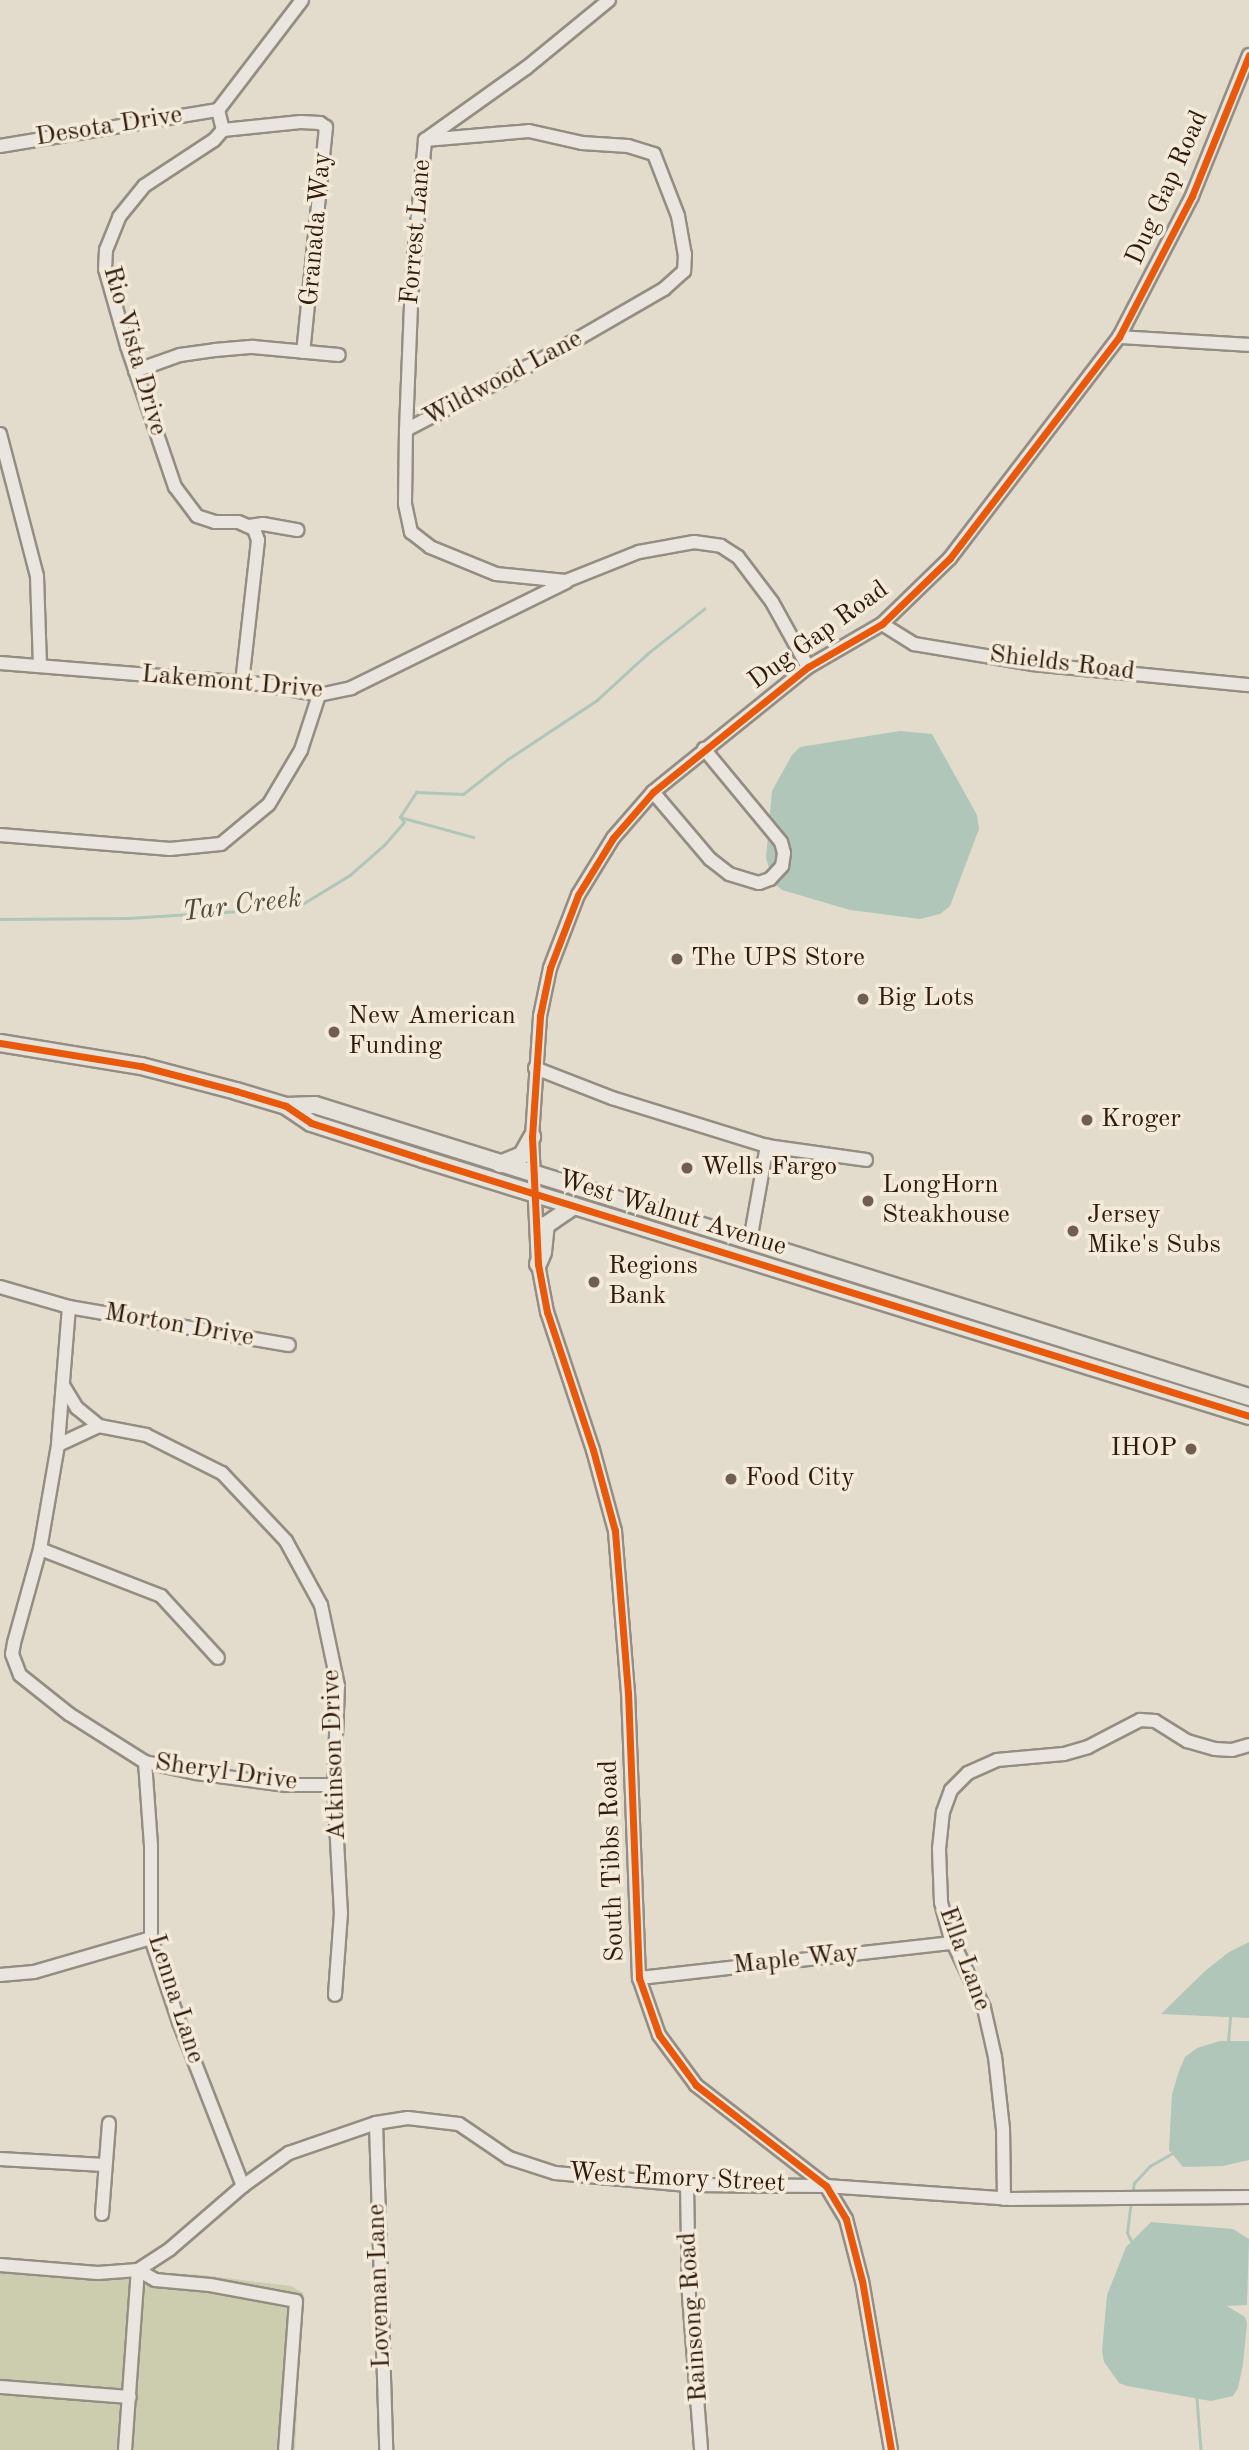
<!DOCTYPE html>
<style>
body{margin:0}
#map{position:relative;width:1249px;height:2450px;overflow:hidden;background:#e3dccd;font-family:"Old Standard TT",serif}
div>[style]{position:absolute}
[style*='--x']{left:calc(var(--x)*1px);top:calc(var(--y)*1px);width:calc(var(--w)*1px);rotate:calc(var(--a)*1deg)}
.green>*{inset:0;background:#cccdae}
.water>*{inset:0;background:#afc6b9}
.stream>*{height:2.5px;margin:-1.25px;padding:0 1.25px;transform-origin:1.25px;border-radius:1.25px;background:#afc6b9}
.roads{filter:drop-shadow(2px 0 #948d83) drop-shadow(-2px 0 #948d83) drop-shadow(0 2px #948d83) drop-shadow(0 -2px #948d83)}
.minor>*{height:12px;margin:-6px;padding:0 6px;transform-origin:6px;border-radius:6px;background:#eae5de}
.major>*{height:16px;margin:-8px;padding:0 8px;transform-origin:8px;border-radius:8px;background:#e6e1d9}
.cycleway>*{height:7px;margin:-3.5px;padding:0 3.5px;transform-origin:3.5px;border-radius:3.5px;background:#e8590c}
.dots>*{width:19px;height:19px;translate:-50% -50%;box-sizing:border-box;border:4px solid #f3ead9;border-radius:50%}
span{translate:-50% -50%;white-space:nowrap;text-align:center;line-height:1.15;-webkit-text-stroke:7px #f3ead9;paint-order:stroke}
.street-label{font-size:26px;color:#301a0e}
.poi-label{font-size:26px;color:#301a0e}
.left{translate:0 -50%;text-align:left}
.right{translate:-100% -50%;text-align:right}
.water-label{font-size:28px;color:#504b3f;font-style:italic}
</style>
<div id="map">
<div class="green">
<i style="clip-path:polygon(0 2264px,202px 2275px,291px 2286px,303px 2293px,295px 2450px,0 2450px)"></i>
</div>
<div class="water">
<i style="clip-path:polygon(900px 731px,932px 734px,977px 815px,979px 829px,950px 906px,940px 914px,920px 919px,850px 910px,782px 890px,774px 883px,766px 858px,772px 791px,792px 755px,800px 747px)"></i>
<i style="clip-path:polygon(1249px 1942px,1249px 2018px,1161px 2014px,1205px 1971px,1229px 1952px)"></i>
<i style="clip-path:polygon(1220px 2041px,1249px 2041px,1249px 2160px,1223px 2166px,1183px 2167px,1169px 2150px,1172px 2094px,1179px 2071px,1185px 2057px,1197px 2048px)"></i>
<i style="clip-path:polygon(1151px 2222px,1233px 2229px,1249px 2239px,1247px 2305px,1227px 2306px,1245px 2317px,1247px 2323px,1243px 2364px,1238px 2388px,1233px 2396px,1211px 2401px,1127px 2386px,1119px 2383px,1104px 2362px,1102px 2351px,1107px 2295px,1126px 2247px)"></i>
</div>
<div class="stream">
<i style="--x:400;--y:817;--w:76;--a:15.3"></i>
<i style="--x:0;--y:919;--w:128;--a:-0.4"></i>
<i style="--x:128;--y:918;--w:111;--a:-3.6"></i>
<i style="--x:239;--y:911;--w:65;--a:-7"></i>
<i style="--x:304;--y:903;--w:54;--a:-31.3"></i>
<i style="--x:350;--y:875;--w:45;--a:-41.4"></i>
<i style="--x:384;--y:845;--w:30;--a:-49"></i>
<i style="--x:404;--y:822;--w:6;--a:-129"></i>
<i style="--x:400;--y:817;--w:30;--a:-57"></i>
<i style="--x:416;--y:792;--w:47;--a:2.4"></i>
<i style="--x:463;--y:794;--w:57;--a:-37.9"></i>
<i style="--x:508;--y:759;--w:107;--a:-33.5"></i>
<i style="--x:597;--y:700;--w:68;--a:-42.6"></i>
<i style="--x:647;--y:654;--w:73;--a:-38.3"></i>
<i style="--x:1228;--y:2041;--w:23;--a:-85"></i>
<i style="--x:1132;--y:2195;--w:12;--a:-81"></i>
<i style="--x:1134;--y:2183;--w:23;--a:-47"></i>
<i style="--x:1150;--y:2166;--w:24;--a:-30"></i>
<i style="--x:1131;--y:2241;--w:9;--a:-117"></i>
<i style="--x:1127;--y:2233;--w:31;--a:-83"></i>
<i style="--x:1197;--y:2399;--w:51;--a:85.5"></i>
</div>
<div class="roads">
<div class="minor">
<i style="--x:223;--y:130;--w:78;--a:-5.9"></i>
<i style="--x:301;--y:122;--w:19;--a:3"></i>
<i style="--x:320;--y:123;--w:7;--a:34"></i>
<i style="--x:326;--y:127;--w:226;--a:95.8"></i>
<i style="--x:425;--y:140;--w:104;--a:-4.9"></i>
<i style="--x:529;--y:131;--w:54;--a:12.8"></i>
<i style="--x:582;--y:143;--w:46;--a:3.7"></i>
<i style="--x:628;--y:146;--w:27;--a:17"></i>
<i style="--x:654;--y:154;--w:66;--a:68.8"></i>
<i style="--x:678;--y:216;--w:39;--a:80"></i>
<i style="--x:685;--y:254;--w:17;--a:93"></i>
<i style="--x:684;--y:271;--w:27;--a:138"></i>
<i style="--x:664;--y:289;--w:126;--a:150"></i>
<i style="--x:555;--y:352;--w:168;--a:152.4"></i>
<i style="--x:406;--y:430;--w:74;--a:90.8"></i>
<i style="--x:405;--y:504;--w:29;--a:78"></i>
<i style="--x:411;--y:532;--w:24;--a:38"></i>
<i style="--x:430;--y:547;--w:71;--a:22.2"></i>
<i style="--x:496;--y:574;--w:70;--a:5.7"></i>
<i style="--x:566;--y:581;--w:79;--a:-21.7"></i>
<i style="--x:639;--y:552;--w:56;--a:-10.3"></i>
<i style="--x:694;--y:542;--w:27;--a:8"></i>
<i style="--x:721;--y:546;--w:20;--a:33"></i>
<i style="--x:738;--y:557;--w:56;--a:52.9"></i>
<i style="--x:772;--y:602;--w:74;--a:61"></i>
<i style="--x:0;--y:146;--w:221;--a:-9.4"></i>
<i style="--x:1119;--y:337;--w:130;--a:3.5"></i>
<i style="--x:135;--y:371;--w:48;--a:-19.6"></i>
<i style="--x:180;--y:355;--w:35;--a:-8"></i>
<i style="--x:215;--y:350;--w:38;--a:-5"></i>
<i style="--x:253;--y:347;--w:86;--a:5.3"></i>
<i style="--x:406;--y:430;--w:152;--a:-87.7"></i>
<i style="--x:412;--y:278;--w:139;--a:-84.6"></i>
<i style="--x:425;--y:140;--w:124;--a:-35.5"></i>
<i style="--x:526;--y:68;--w:107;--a:-39.3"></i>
<i style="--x:0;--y:434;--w:147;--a:75.4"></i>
<i style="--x:37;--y:576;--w:89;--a:88.1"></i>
<i style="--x:249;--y:526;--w:14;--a:-8"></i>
<i style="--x:263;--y:524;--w:35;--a:10"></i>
<i style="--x:882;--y:624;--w:38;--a:32"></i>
<i style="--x:914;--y:644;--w:121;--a:9.5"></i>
<i style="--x:1033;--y:664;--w:217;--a:5.6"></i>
<i style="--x:0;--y:663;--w:262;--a:4.6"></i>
<i style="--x:261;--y:684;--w:59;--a:10.7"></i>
<i style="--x:319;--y:695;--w:33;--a:-12"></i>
<i style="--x:351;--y:688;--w:240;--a:-26.2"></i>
<i style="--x:242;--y:683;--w:144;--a:-83.6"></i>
<i style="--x:258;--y:540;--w:12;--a:-110"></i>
<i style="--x:254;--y:529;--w:17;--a:-156"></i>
<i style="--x:238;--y:522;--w:23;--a:180"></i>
<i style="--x:215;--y:522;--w:19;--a:-162"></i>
<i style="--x:197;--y:516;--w:36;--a:-127"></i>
<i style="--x:175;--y:487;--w:149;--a:-108.8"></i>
<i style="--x:127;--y:346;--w:80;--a:-105.9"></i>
<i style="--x:105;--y:269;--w:19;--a:-87"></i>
<i style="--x:106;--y:250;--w:35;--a:-68"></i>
<i style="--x:119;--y:217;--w:40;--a:-51"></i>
<i style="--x:144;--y:186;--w:84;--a:-33.3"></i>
<i style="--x:214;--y:140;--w:13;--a:-48"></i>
<i style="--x:223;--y:130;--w:21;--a:-104"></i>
<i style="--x:218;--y:110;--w:138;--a:-52.6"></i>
<i style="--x:653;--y:792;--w:88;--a:49.6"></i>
<i style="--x:710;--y:859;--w:24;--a:38"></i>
<i style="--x:729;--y:874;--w:31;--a:17"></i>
<i style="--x:759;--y:883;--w:12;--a:-20"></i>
<i style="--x:770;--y:879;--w:18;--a:-47"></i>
<i style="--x:782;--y:866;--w:13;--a:-81"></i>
<i style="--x:784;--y:853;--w:11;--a:-105"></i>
<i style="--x:781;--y:842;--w:121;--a:-129.6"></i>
<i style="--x:0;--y:835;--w:171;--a:4.7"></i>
<i style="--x:170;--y:849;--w:51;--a:-5.6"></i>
<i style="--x:221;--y:844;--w:62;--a:-39.8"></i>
<i style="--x:269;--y:804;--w:63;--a:-59.3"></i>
<i style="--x:301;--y:750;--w:58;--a:-71.9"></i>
<i style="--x:535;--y:1068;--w:83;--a:21.3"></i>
<i style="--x:612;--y:1098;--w:162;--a:17.2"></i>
<i style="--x:750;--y:1241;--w:97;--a:-79.9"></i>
<i style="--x:767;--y:1146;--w:100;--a:8"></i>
<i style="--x:0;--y:1287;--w:72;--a:16.2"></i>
<i style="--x:69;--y:1307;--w:138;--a:94.6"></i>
<i style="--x:58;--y:1445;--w:106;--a:99.8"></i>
<i style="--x:40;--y:1549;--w:98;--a:105.5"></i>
<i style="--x:14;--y:1643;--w:11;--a:100"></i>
<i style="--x:12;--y:1654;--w:22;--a:69"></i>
<i style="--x:20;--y:1675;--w:63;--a:38.5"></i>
<i style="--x:69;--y:1714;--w:90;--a:32.3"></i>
<i style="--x:145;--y:1762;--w:52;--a:12.2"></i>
<i style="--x:196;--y:1773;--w:91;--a:7.6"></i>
<i style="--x:286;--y:1785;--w:48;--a:0"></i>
<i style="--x:69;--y:1307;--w:223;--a:9.8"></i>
<i style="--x:63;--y:1385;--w:27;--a:59"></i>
<i style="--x:77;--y:1408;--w:28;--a:39"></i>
<i style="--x:58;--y:1445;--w:45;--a:-24.9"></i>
<i style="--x:99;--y:1426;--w:48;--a:10.8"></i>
<i style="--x:146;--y:1435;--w:85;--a:26.6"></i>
<i style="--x:222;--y:1473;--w:93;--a:46.7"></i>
<i style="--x:286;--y:1541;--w:73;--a:61.3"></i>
<i style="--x:321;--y:1605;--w:83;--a:78.1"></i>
<i style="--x:338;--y:1686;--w:99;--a:92.3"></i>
<i style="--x:334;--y:1785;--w:128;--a:86.9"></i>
<i style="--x:341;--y:1913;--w:82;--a:94.2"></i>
<i style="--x:40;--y:1549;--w:130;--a:21.2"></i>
<i style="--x:161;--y:1596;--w:84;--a:47.4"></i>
<i style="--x:145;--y:1762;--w:84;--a:85.9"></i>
<i style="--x:151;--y:1846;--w:92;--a:90"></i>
<i style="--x:151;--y:1938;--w:89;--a:71.6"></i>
<i style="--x:179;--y:2022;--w:176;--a:68.7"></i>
<i style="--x:0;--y:1975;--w:34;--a:-5"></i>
<i style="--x:34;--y:1972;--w:122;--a:-16.2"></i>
<i style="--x:639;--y:1978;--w:316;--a:-6.4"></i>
<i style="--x:376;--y:2123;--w:327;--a:88.2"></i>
<i style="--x:0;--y:2159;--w:104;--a:3.3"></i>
<i style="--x:687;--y:2185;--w:111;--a:89"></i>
<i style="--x:689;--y:2296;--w:154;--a:85.5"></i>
<i style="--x:1004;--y:2199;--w:70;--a:-90.8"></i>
<i style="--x:1003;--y:2129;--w:72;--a:-96.3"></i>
<i style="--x:995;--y:2057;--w:50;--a:-102.7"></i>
<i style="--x:984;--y:2008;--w:80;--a:-115.3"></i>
<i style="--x:950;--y:1936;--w:35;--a:-105"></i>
<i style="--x:941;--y:1902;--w:53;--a:-92.2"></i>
<i style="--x:939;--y:1849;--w:37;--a:-84"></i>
<i style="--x:943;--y:1812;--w:23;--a:-70"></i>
<i style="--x:951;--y:1790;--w:24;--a:-45"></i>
<i style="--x:968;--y:1773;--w:32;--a:-24"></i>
<i style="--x:997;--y:1760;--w:67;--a:-5.1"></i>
<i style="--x:1064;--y:1754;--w:25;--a:-16"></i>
<i style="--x:1088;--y:1747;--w:59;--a:-27.4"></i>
<i style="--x:1140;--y:1720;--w:15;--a:4"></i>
<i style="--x:1155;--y:1721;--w:38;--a:32"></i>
<i style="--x:1187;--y:1741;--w:29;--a:16"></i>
<i style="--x:1215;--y:1749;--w:17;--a:3"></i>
<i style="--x:1232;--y:1750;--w:18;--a:-16"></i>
<i style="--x:102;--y:2214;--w:91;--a:-85.6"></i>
<i style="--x:0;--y:2265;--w:98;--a:4.7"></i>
<i style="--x:98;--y:2273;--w:40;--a:-4.3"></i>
<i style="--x:138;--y:2270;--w:38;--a:-33"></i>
<i style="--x:170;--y:2249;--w:96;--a:-40.8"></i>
<i style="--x:243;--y:2186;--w:57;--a:-35.7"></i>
<i style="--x:289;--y:2153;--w:92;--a:-19"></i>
<i style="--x:376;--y:2123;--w:32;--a:-9"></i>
<i style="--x:408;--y:2118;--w:51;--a:6.7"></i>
<i style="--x:459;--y:2124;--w:60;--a:34.2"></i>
<i style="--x:509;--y:2158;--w:48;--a:18.1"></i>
<i style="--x:555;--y:2173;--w:133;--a:5.2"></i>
<i style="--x:687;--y:2185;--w:139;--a:0.4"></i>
<i style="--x:826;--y:2186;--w:184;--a:4"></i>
<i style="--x:1010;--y:2199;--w:239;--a:-0.5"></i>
<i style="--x:138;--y:2270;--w:20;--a:30"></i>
<i style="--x:155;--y:2280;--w:55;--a:5.2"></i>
<i style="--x:210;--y:2285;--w:87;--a:10.5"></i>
<i style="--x:296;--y:2301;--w:149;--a:94.2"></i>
<i style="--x:0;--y:2387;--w:130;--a:4.4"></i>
<i style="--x:125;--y:2450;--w:180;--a:-85.9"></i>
<i style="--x:891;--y:2450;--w:171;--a:-99.7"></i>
<i style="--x:862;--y:2281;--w:64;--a:-104.5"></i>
<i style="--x:846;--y:2219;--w:39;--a:-121"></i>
<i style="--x:826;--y:2186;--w:165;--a:-142.2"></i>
<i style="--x:696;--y:2085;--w:62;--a:-126.5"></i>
<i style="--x:659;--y:2035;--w:60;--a:-109.3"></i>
<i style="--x:639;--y:1978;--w:285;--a:-92.2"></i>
<i style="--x:628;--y:1693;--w:163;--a:-94.6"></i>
<i style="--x:615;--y:1531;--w:84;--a:-105.2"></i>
<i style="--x:593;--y:1450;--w:145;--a:-108.4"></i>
<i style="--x:547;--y:1312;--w:49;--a:-100.6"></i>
<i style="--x:538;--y:1264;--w:127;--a:-92.7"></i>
<i style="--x:532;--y:1137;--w:121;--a:-86.2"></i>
<i style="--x:540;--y:1016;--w:49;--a:-78.2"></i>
<i style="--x:550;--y:968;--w:78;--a:-69"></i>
<i style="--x:578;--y:895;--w:67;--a:-58.4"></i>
<i style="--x:613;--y:838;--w:61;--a:-49"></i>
<i style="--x:653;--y:792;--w:199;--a:-38.9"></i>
<i style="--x:808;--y:667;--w:86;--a:-30.2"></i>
<i style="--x:882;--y:624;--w:95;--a:-44.1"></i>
<i style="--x:950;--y:558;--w:278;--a:-52.6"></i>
<i style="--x:1119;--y:337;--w:159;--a:-62.6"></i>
<i style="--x:1192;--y:196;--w:152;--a:-68"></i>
</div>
<div class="major">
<i style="--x:0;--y:1043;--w:143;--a:9.3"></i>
<i style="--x:141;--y:1066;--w:98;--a:14.7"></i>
<i style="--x:236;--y:1091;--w:52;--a:16.7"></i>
<i style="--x:286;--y:1106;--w:30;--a:34"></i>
<i style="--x:311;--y:1123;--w:118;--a:17.8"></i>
<i style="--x:423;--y:1159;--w:865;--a:17.28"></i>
<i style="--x:286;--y:1106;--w:29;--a:-2"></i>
<i style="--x:315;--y:1105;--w:979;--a:17.36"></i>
<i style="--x:500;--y:1164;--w:24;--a:-22"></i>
<i style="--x:522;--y:1155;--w:21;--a:-61"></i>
<i style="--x:538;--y:1264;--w:13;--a:-67"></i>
<i style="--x:543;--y:1252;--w:27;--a:-84"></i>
<i style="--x:546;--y:1225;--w:34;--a:-34"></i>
</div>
</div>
<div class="cycleway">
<i style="--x:0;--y:1043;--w:143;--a:9.3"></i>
<i style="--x:141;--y:1066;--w:98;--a:14.7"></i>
<i style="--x:236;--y:1091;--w:52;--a:16.7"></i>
<i style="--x:286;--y:1106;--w:30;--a:34"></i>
<i style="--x:311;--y:1123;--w:118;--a:17.8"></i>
<i style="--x:423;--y:1159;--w:865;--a:17.28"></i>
<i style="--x:891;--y:2450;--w:171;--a:-99.7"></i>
<i style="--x:862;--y:2281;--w:64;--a:-104.5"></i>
<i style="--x:846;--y:2219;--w:39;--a:-121"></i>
<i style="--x:826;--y:2186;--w:165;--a:-142.2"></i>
<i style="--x:696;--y:2085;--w:62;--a:-126.5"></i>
<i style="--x:659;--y:2035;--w:60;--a:-109.3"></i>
<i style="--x:639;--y:1978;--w:285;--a:-92.2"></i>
<i style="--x:628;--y:1693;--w:163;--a:-94.6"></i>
<i style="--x:615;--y:1531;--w:84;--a:-105.2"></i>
<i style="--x:593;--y:1450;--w:145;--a:-108.4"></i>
<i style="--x:547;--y:1312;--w:49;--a:-100.6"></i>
<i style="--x:538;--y:1264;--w:127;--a:-92.7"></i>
<i style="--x:532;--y:1137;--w:121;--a:-86.2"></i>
<i style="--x:540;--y:1016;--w:49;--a:-78.2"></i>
<i style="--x:550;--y:968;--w:78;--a:-69"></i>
<i style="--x:578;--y:895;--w:67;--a:-58.4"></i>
<i style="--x:613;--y:838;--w:61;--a:-49"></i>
<i style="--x:653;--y:792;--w:199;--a:-38.9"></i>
<i style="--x:808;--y:667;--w:86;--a:-30.2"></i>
<i style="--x:882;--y:624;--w:95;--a:-44.1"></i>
<i style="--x:950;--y:558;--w:278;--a:-52.6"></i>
<i style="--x:1119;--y:337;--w:159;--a:-62.6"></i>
<i style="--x:1192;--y:196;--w:152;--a:-68"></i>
</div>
<div class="dots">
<i style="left:677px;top:959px;background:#6f5e51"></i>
<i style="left:863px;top:999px;background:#6f5e51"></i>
<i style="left:334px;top:1032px;background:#6f5e51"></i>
<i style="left:1087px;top:1120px;background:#6f5e51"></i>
<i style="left:687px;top:1168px;background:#6f5e51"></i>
<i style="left:868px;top:1201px;background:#6f5e51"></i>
<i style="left:1073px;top:1231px;background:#6f5e51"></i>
<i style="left:594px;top:1282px;background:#6f5e51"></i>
<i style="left:1191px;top:1449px;background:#6f5e51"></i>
<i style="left:731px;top:1479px;background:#6f5e51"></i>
</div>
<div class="street-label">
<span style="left:109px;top:127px;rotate:-9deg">Desota Drive</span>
<span style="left:1168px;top:188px;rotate:-66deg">Dug Gap Road</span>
<span style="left:317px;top:229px;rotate:-85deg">Granada Way</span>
<span style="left:417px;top:232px;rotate:-85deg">Forrest Lane</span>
<span style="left:134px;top:351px;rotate:74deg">Rio Vista Drive</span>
<span style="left:503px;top:379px;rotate:-28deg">Wildwood Lane</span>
<span style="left:819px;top:636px;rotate:-36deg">Dug Gap Road</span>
<span style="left:1062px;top:664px;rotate:7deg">Shields Road</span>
<span style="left:232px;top:683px;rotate:5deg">Lakemont Drive</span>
<span style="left:672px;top:1214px;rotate:17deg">West Walnut Avenue</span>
<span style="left:179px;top:1326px;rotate:10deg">Morton Drive</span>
<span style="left:335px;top:1755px;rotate:-92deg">Atkinson Drive</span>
<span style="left:226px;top:1773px;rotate:8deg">Sheryl Drive</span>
<span style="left:613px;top:1861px;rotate:-92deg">South Tibbs Road</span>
<span style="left:964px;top:1959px;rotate:70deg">Ella Lane</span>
<span style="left:796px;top:1960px;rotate:-6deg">Maple Way</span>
<span style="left:175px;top:1999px;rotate:72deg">Lenna Lane</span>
<span style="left:677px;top:2179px;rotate:3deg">West Emory Street</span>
<span style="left:380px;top:2286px;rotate:-92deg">Loveman Lane</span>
<span style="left:694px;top:2317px;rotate:-94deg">Rainsong Road</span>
</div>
<div class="poi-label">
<span class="left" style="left:691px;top:959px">The UPS Store</span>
<span class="left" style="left:877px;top:999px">Big Lots</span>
<span class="left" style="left:348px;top:1032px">New American<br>Funding</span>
<span class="left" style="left:1101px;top:1120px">Kroger</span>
<span class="left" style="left:701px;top:1168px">Wells Fargo</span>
<span class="left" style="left:882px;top:1201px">LongHorn<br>Steakhouse</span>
<span class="left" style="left:1087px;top:1231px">Jersey<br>Mike's Subs</span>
<span class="left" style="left:608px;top:1282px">Regions<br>Bank</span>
<span class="right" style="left:1177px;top:1449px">IHOP</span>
<span class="left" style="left:745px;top:1479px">Food City</span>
</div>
<div class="water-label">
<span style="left:242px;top:906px;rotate:-7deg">Tar Creek</span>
</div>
</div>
